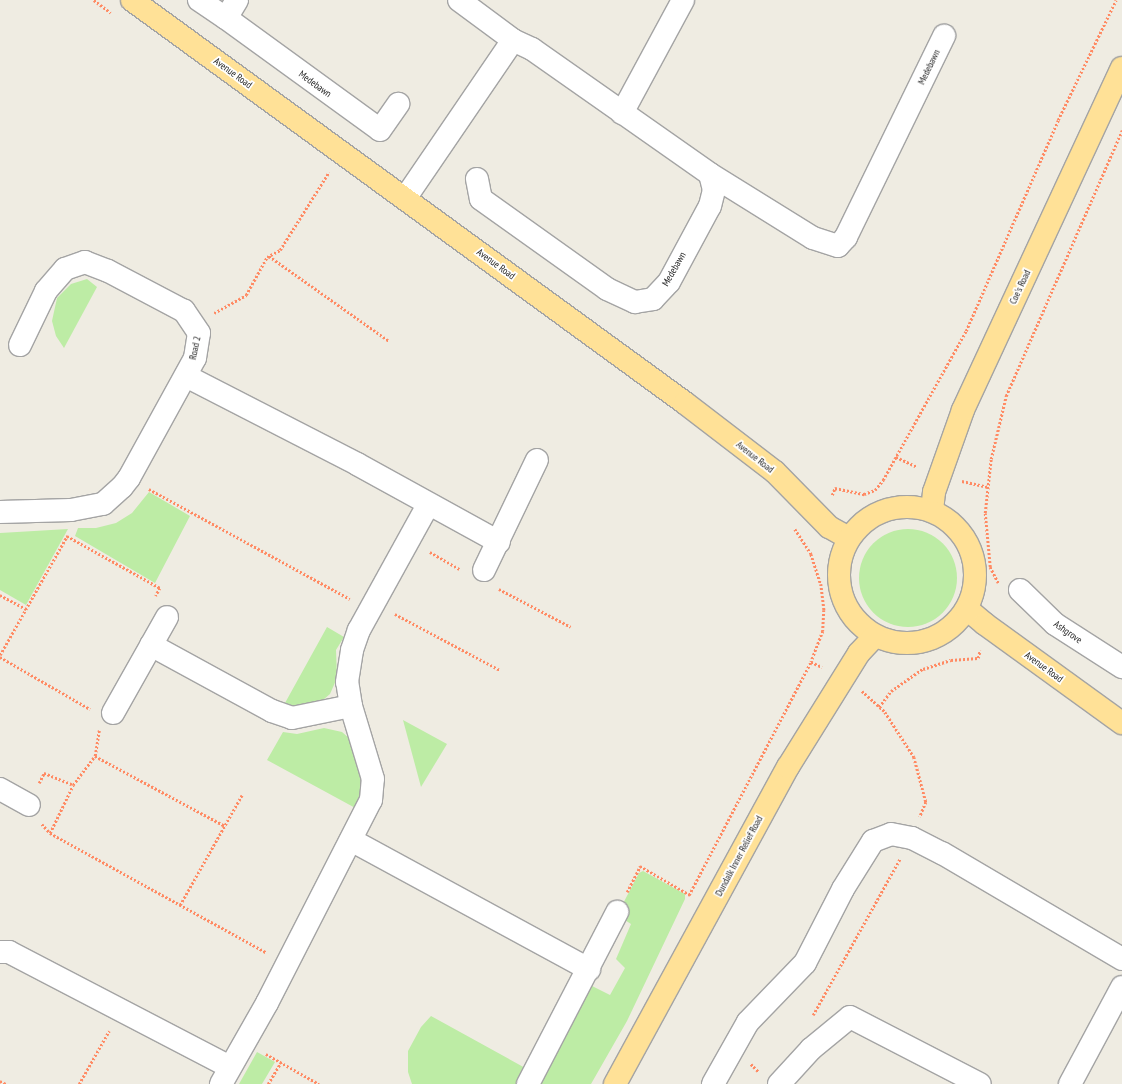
<!DOCTYPE html>
<style>
body{margin:0}
#map{position:relative;width:1122px;height:1084px;overflow:hidden;background:#efece2;font-family:"PT Sans Narrow",sans-serif}
div>[style]{position:absolute}
[style*='--x']{left:calc(var(--x)*1px);top:calc(var(--y)*1px);width:calc(var(--w)*1px);rotate:calc(var(--a)*1deg)}
.grass>*{inset:0;background:#bdeca5}
.round{border-radius:50%}
.path>*{height:2.5px;margin-top:-1.25px;transform-origin:0;background:repeating-linear-gradient(90deg,#ff8a63 0 2px,transparent 0 4px)}
.roads{filter:drop-shadow(1px 0 #a4a4a4) drop-shadow(-1px 0 #a4a4a4) drop-shadow(0 1px #a4a4a4) drop-shadow(0 -1px #a4a4a4)}
.minor>*{height:22px;margin:-11px;padding:0 11px;transform-origin:11px;border-radius:11px;background:#fff}
.major>*{height:22px;margin:-11px;padding:0 11px;transform-origin:11px;border-radius:11px;background:#ffe197}
.major>.ring{margin:-11px;padding:0;box-sizing:content-box;background:none;border:22px solid #ffe197;border-radius:50%}
span{translate:-50% -50%;white-space:nowrap;text-align:center;line-height:1.15;-webkit-text-stroke:3.5px #fff;paint-order:stroke}
.street-label{font-size:10px;color:#1d1d1d}
</style>
<div id="map">
<div class="grass">
<i style="clip-path:polygon(87px 279px,97px 287px,64px 348px,56px 336px,52px 321px,57px 298px,71px 284px)"></i>
<i style="clip-path:polygon(149px 492px,190px 516px,155px 583px,75px 536px,78px 528px,96px 528px,116px 523px,132px 513px)"></i>
<i class="round" style="left:859px;top:529px;width:98px;height:98px"></i>
<i style="clip-path:polygon(68px 529px,26px 605px,0 590px,0 533px)"></i>
<i style="clip-path:polygon(327px 627px,344px 637px,336px 650px,337px 678px,330px 694px,317px 705px,300px 708px,285px 703px)"></i>
<i style="clip-path:polygon(403px 720px,447px 744px,421px 787px)"></i>
<i style="clip-path:polygon(324px 728px,342px 732px,350px 739px,364px 781px,359px 810px,267px 760px,283px 732px,297px 734px)"></i>
<i style="clip-path:polygon(643px 871px,685px 894px,685px 899px,627px 1021px,591px 1084px,412px 1084px,408px 1072px,408px 1051px,421px 1027px,431px 1016px,527px 1069px,578px 979px,610px 995px,625px 968px,616px 959px,631px 924px,617px 915px,639px 873px)"></i>
<i style="clip-path:polygon(257px 1052px,275px 1062px,262px 1084px,239px 1084px)"></i>
</div>
<div class="path">
<i style="--x:94;--y:0;--w:21;--a:37"></i>
<i style="--x:269;--y:256;--w:147;--a:35.3"></i>
<i style="--x:214;--y:313;--w:37;--a:-29"></i>
<i style="--x:246;--y:295;--w:43;--a:-61.1"></i>
<i style="--x:267;--y:257;--w:15;--a:-28"></i>
<i style="--x:280;--y:250;--w:92;--a:-57.9"></i>
<i style="--x:896;--y:457;--w:23;--a:25"></i>
<i style="--x:962;--y:481;--w:27;--a:13"></i>
<i style="--x:149;--y:489;--w:229;--a:28.7"></i>
<i style="--x:832;--y:495;--w:8;--a:-67"></i>
<i style="--x:835;--y:488;--w:30;--a:12"></i>
<i style="--x:864;--y:494;--w:12;--a:-20"></i>
<i style="--x:875;--y:490;--w:13;--a:-51"></i>
<i style="--x:883;--y:480;--w:171;--a:-60.9"></i>
<i style="--x:966;--y:331;--w:230;--a:-66.4"></i>
<i style="--x:1058;--y:120;--w:133;--a:-64.2"></i>
<i style="--x:795;--y:529;--w:30;--a:57"></i>
<i style="--x:811;--y:554;--w:32;--a:72"></i>
<i style="--x:821;--y:584;--w:26;--a:83"></i>
<i style="--x:824;--y:610;--w:21;--a:93"></i>
<i style="--x:823;--y:631;--w:33;--a:111"></i>
<i style="--x:811;--y:662;--w:12;--a:24"></i>
<i style="--x:430;--y:552;--w:34;--a:30"></i>
<i style="--x:998;--y:583;--w:18;--a:-117"></i>
<i style="--x:990;--y:567;--w:54;--a:-95.3"></i>
<i style="--x:985;--y:513;--w:54;--a:-83.7"></i>
<i style="--x:991;--y:459;--w:65;--a:-76.6"></i>
<i style="--x:1006;--y:396;--w:290;--a:-66.4"></i>
<i style="--x:499;--y:589;--w:81;--a:27.8"></i>
<i style="--x:0;--y:595;--w:30;--a:28"></i>
<i style="--x:395;--y:614;--w:119;--a:28.1"></i>
<i style="--x:0;--y:655;--w:137;--a:-60.6"></i>
<i style="--x:67;--y:536;--w:107;--a:29.2"></i>
<i style="--x:160;--y:588;--w:9;--a:117"></i>
<i style="--x:0;--y:657;--w:104;--a:30"></i>
<i style="--x:862;--y:691;--w:31;--a:42"></i>
<i style="--x:885;--y:712;--w:54;--a:57.2"></i>
<i style="--x:914;--y:757;--w:47;--a:75.1"></i>
<i style="--x:926;--y:802;--w:16;--a:112"></i>
<i style="--x:879;--y:707;--w:20;--a:-53"></i>
<i style="--x:891;--y:691;--w:39;--a:-35"></i>
<i style="--x:923;--y:669;--w:29;--a:-18"></i>
<i style="--x:951;--y:660;--w:27;--a:-4"></i>
<i style="--x:978;--y:658;--w:8;--a:-76"></i>
<i style="--x:95;--y:756;--w:148;--a:28.3"></i>
<i style="--x:39;--y:783;--w:11;--a:-63"></i>
<i style="--x:44;--y:773;--w:31;--a:22"></i>
<i style="--x:73;--y:785;--w:36;--a:-53"></i>
<i style="--x:95;--y:756;--w:26;--a:-81"></i>
<i style="--x:42;--y:824;--w:12;--a:48"></i>
<i style="--x:50;--y:833;--w:247;--a:28.9"></i>
<i style="--x:50;--y:833;--w:53;--a:-64.4"></i>
<i style="--x:627;--y:892;--w:29;--a:-63"></i>
<i style="--x:640;--y:866;--w:58;--a:30.1"></i>
<i style="--x:689;--y:895;--w:263;--a:-62.4"></i>
<i style="--x:180;--y:905;--w:126;--a:-60.6"></i>
<i style="--x:813;--y:1015;--w:179;--a:-60.9"></i>
<i style="--x:266;--y:1054;--w:61;--a:29.5"></i>
<i style="--x:751;--y:1064;--w:11;--a:45"></i>
<i style="--x:0;--y:1081;--w:7;--a:27"></i>
<i style="--x:79;--y:1084;--w:61;--a:-60.5"></i>
<i style="--x:268;--y:1084;--w:26;--a:-59"></i>
</div>
<div class="roads">
<div class="minor">
<i style="--x:199;--y:0;--w:32;--a:34"></i>
<i style="--x:237;--y:0;--w:21;--a:121"></i>
<i style="--x:226;--y:18;--w:190;--a:36"></i>
<i style="--x:380;--y:130;--w:32;--a:-55"></i>
<i style="--x:622;--y:113;--w:128;--a:-61.6"></i>
<i style="--x:710;--y:174;--w:121;--a:31.9"></i>
<i style="--x:813;--y:238;--w:26;--a:18"></i>
<i style="--x:838;--y:246;--w:12;--a:-48"></i>
<i style="--x:846;--y:237;--w:224;--a:-64"></i>
<i style="--x:477;--y:179;--w:20;--a:79"></i>
<i style="--x:481;--y:199;--w:155;--a:35.5"></i>
<i style="--x:607;--y:289;--w:31;--a:25"></i>
<i style="--x:635;--y:302;--w:18;--a:-9"></i>
<i style="--x:653;--y:299;--w:23;--a:-47"></i>
<i style="--x:669;--y:282;--w:86;--a:-61.7"></i>
<i style="--x:710;--y:206;--w:16;--a:-76"></i>
<i style="--x:714;--y:190;--w:16;--a:-104"></i>
<i style="--x:710;--y:174;--w:218;--a:-144.9"></i>
<i style="--x:532;--y:49;--w:21;--a:-155"></i>
<i style="--x:406;--y:197;--w:190;--a:-55.7"></i>
<i style="--x:513;--y:40;--w:67;--a:-143.5"></i>
<i style="--x:186;--y:376;--w:192;--a:27.2"></i>
<i style="--x:357;--y:464;--w:162;--a:28.8"></i>
<i style="--x:0;--y:512;--w:71;--a:-1.6"></i>
<i style="--x:71;--y:510;--w:33;--a:-11"></i>
<i style="--x:103;--y:504;--w:25;--a:-42"></i>
<i style="--x:122;--y:487;--w:11;--a:-52"></i>
<i style="--x:129;--y:478;--w:137;--a:-61.2"></i>
<i style="--x:195;--y:358;--w:25;--a:-81"></i>
<i style="--x:199;--y:333;--w:27;--a:-124"></i>
<i style="--x:184;--y:311;--w:86;--a:-152.2"></i>
<i style="--x:108;--y:271;--w:25;--a:-159"></i>
<i style="--x:85;--y:262;--w:21;--a:161"></i>
<i style="--x:65;--y:269;--w:29;--a:131"></i>
<i style="--x:46;--y:291;--w:60;--a:115.7"></i>
<i style="--x:484;--y:570;--w:122;--a:-64.3"></i>
<i style="--x:1020;--y:590;--w:49;--a:44.2"></i>
<i style="--x:1055;--y:624;--w:80;--a:32.7"></i>
<i style="--x:151;--y:645;--w:138;--a:28.6"></i>
<i style="--x:272;--y:711;--w:21;--a:19"></i>
<i style="--x:292;--y:718;--w:60;--a:-11.5"></i>
<i style="--x:113;--y:713;--w:110;--a:-60.6"></i>
<i style="--x:0;--y:789;--w:33;--a:29"></i>
<i style="--x:351;--y:840;--w:271;--a:28.5"></i>
<i style="--x:0;--y:952;--w:9;--a:0"></i>
<i style="--x:9;--y:952;--w:249;--a:27.5"></i>
<i style="--x:221;--y:1084;--w:93;--a:-60.4"></i>
<i style="--x:267;--y:1003;--w:228;--a:-62.9"></i>
<i style="--x:371;--y:800;--w:21;--a:-85"></i>
<i style="--x:373;--y:779;--w:76;--a:-106.8"></i>
<i style="--x:351;--y:706;--w:24;--a:-99"></i>
<i style="--x:347;--y:682;--w:32;--a:-81"></i>
<i style="--x:352;--y:650;--w:21;--a:-71"></i>
<i style="--x:359;--y:630;--w:143;--a:-61.1"></i>
<i style="--x:528;--y:1084;--w:194;--a:-62.6"></i>
<i style="--x:713;--y:1084;--w:71;--a:-60.6"></i>
<i style="--x:748;--y:1022;--w:82;--a:-46"></i>
<i style="--x:805;--y:963;--w:83;--a:-62.8"></i>
<i style="--x:843;--y:889;--w:57;--a:-58"></i>
<i style="--x:873;--y:841;--w:19;--a:-21"></i>
<i style="--x:891;--y:834;--w:21;--a:11"></i>
<i style="--x:912;--y:838;--w:34;--a:27"></i>
<i style="--x:942;--y:853;--w:209;--a:30.5"></i>
<i style="--x:779;--y:1084;--w:47;--a:-47.6"></i>
<i style="--x:811;--y:1049;--w:50;--a:-39.4"></i>
<i style="--x:850;--y:1017;--w:146;--a:27.3"></i>
<i style="--x:1070;--y:1084;--w:110;--a:-61.8"></i>
</div>
<div class="major">
<i style="--x:132;--y:0;--w:684;--a:36.08"></i>
<i style="--x:685;--y:403;--w:113;--a:37.5"></i>
<i style="--x:775;--y:472;--w:77;--a:45.5"></i>
<i style="--x:829;--y:527;--w:23;--a:29"></i>
<i class="ring" style="left:839px;top:507px;width:114px;height:114px"></i>
<i style="--x:932;--y:511;--w:19;--a:-84"></i>
<i style="--x:934;--y:492;--w:87;--a:-70.5"></i>
<i style="--x:963;--y:410;--w:377;--a:-65.1"></i>
<i style="--x:967;--y:609;--w:23;--a:40"></i>
<i style="--x:985;--y:624;--w:169;--a:35.9"></i>
<i style="--x:615;--y:1084;--w:361;--a:-61.4"></i>
<i style="--x:788;--y:767;--w:134;--a:-58.1"></i>
<i style="--x:859;--y:653;--w:23;--a:-47"></i>
</div>
</div>
<div class="street-label">
<span style="left:929px;top:67px;rotate:-64deg">Medebawn</span>
<span style="left:233px;top:73px;rotate:36deg">Avenue Road</span>
<span style="left:315px;top:84px;rotate:36deg">Medebawn</span>
<span style="left:496px;top:264px;rotate:36deg">Avenue Road</span>
<span style="left:674px;top:269px;rotate:-60deg">Medebawn</span>
<span style="left:1020px;top:287px;rotate:-65deg">Coe's Road</span>
<span style="left:195px;top:348px;rotate:-78deg">Road 2</span>
<span style="left:755px;top:457px;rotate:38deg">Avenue Road</span>
<span style="left:1068px;top:632px;rotate:35deg">Ashgrove</span>
<span style="left:1044px;top:667px;rotate:36deg">Avenue Road</span>
<span style="left:739px;top:856px;rotate:-62deg">Dundalk Inner Relief Road</span>
</div>
</div>
